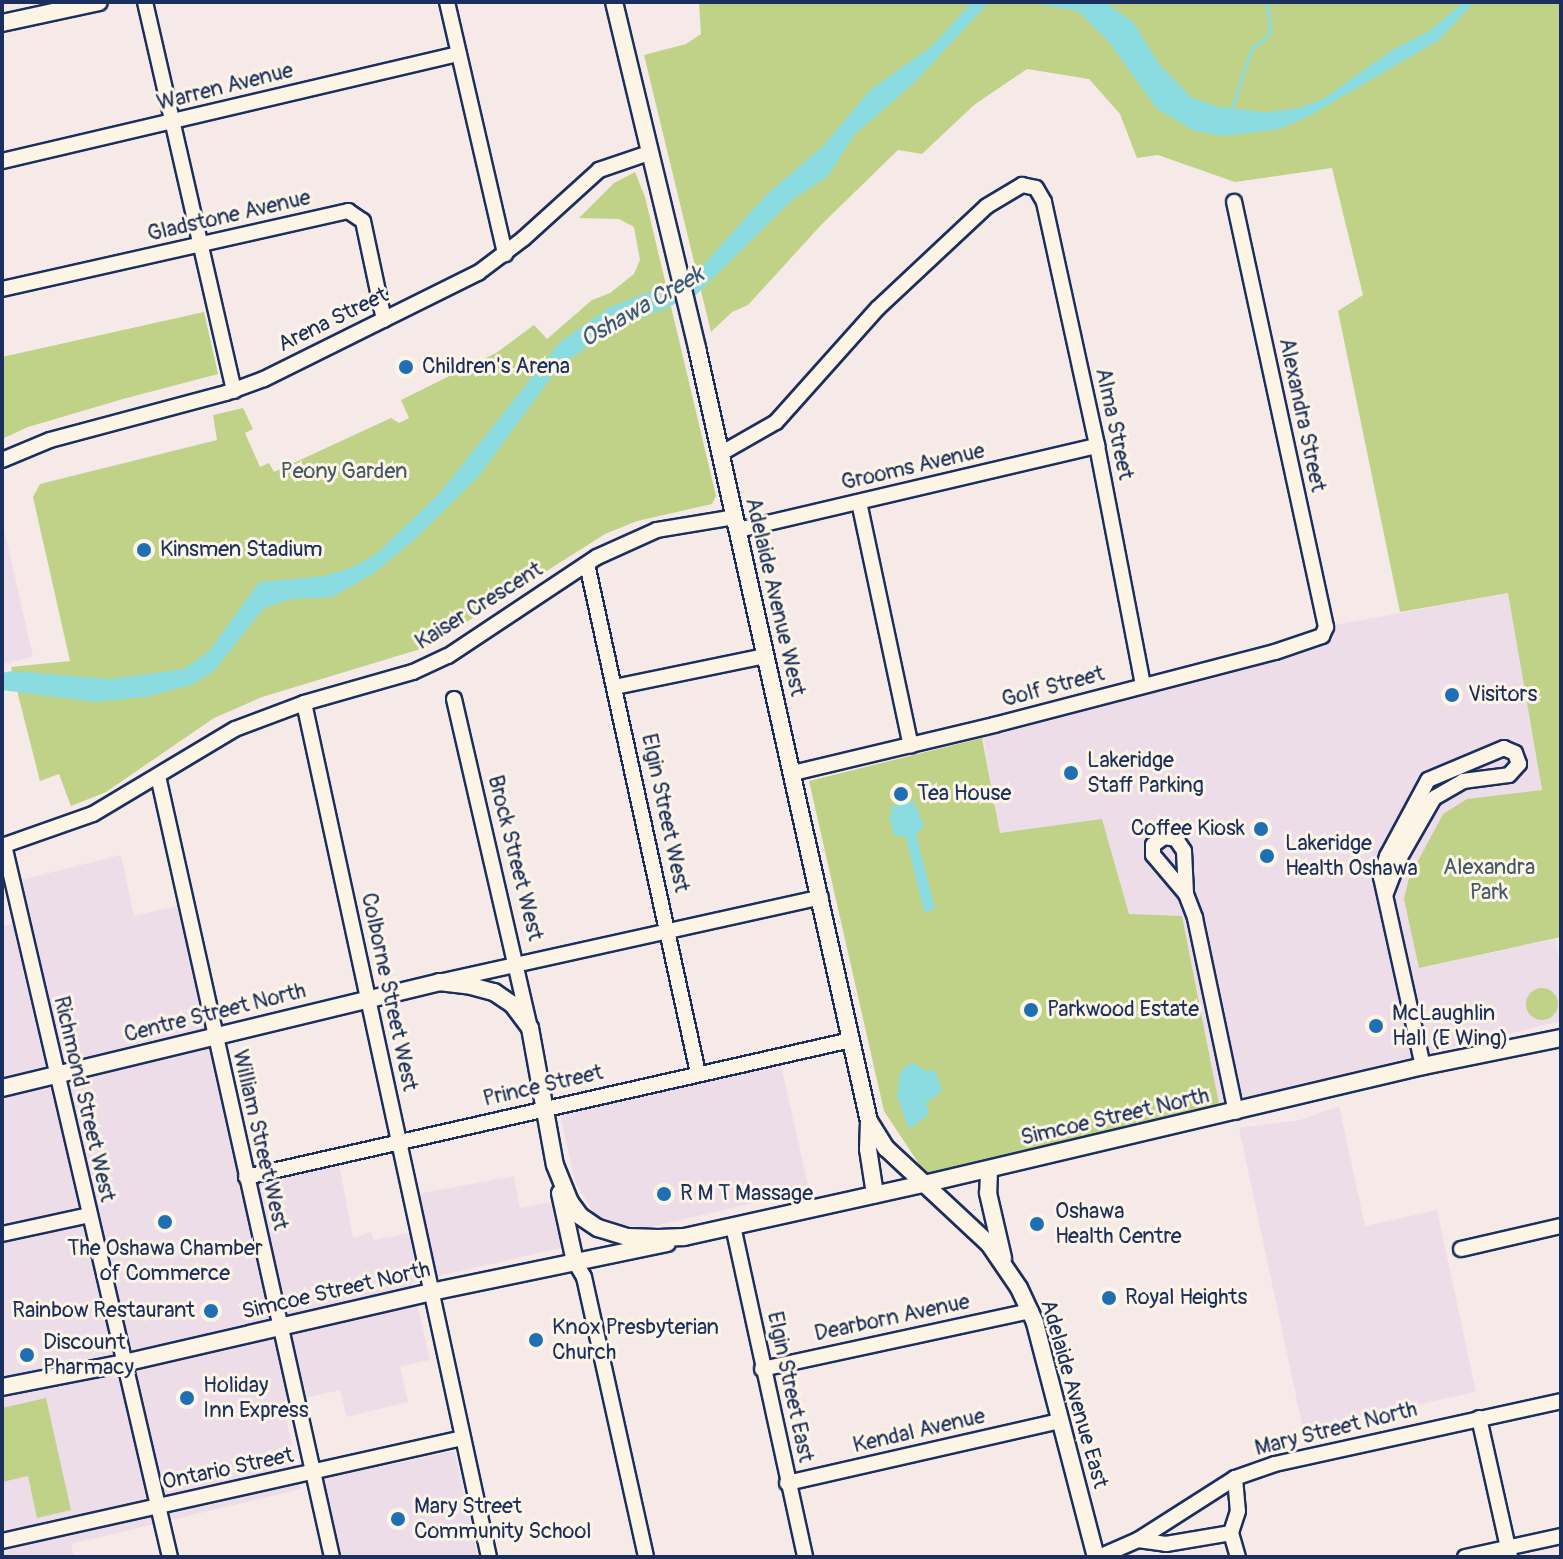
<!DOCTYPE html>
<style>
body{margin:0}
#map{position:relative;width:1563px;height:1559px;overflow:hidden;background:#f5eae7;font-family:Pangolin,sans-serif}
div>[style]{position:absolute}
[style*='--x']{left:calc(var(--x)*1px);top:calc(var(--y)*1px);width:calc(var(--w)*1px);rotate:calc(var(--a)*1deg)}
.built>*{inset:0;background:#eddde9}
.green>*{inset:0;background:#bfd287}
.round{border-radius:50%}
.water>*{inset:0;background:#8adce1}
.stream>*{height:3px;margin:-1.5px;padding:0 1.5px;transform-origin:1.5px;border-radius:1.5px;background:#8adce1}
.roads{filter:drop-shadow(2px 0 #1b2f5e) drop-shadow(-2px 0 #1b2f5e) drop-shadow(0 2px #1b2f5e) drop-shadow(0 -2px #1b2f5e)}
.minor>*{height:14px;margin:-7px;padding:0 7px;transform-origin:7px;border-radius:7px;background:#fcf5e5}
.major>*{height:16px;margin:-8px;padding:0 8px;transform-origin:8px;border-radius:8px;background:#fcf5e5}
.dots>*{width:22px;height:22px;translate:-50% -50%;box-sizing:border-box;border:4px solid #fcf5e5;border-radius:50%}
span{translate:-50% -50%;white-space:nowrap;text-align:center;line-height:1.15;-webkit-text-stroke:6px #fcf5e5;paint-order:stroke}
.street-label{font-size:22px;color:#1b2f5e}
.poi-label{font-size:22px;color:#1b2f5e}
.left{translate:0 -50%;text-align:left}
.right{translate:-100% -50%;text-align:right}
.park-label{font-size:22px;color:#445868}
.water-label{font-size:24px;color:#375a7f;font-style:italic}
.frame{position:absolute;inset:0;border:4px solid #1b2f5e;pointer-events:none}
</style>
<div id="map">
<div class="built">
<i style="clip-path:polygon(2px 520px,33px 657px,2px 664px)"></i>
<i style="clip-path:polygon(1508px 593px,1542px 791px,1467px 799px,1420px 968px,1555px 939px,1561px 969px,1561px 1021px,1219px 1104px,1182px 917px,1129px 914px,1102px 819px,1000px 834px,982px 731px,1318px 648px,1335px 625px)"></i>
<i style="clip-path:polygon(121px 855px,134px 916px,195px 902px,252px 1166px,336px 1148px,353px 1238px,371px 1232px,374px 1240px,425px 1230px,418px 1194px,514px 1176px,520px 1208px,556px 1201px,561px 1248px,412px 1282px,430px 1360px,400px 1366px,408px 1402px,347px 1417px,340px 1390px,283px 1403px,301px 1489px,71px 1544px,74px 1557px,2px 1557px,2px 926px,30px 921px,21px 880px)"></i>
<i style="clip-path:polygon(781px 1065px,809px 1190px,646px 1228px,599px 1221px,575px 1182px,560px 1114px)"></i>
<i style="clip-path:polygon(1339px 1106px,1365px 1226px,1437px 1210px,1476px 1392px,1303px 1429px,1239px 1128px,1300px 1120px)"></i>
<i style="clip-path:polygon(454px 1451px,478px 1557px,335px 1557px,318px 1480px)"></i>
</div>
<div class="green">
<i style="clip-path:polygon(699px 2px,1561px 2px,1561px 937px,1419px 968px,1404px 899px,1409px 878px,1443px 814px,1467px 799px,1542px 790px,1508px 593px,1400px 612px,1338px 311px,1363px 295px,1332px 168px,1235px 182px,1158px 155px,1137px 158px,1120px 114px,1089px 79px,1027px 69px,974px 105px,922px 154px,898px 150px,822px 224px,748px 305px,732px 312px,711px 332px,644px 55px,686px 44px,701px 34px)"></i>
<i style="clip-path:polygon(635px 172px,645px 197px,716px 496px,712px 504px,637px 521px,605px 534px,427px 647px,262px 697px,214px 718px,106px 792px,71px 806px,59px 774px,40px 781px,11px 667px,70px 661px,33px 497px,40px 484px,217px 440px,213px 415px,243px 408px,253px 429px,245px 433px,260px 467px,269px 463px,274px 472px,391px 418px,399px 423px,409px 418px,401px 400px,496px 353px,534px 325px,547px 339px,592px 300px,610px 293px,634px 274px,640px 260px,634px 227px,619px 219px,579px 218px,614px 183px)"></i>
<i style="clip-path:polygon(204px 312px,218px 374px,123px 399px,28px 427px,2px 439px,2px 357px)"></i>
<i style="clip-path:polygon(982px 738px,1000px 833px,1102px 819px,1129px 914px,1182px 916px,1219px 1104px,927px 1176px,884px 1111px,809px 781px)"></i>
<i class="round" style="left:1526px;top:988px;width:32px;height:32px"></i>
<i style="clip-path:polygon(46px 1398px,71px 1510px,37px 1518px,28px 1476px,2px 1482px,2px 1408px)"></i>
</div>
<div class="water">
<i style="clip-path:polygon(972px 2px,989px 2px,915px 82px,854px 135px,828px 176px,792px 200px,696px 295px,607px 333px,574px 356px,552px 376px,479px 476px,415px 539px,374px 573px,332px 597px,291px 599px,264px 608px,214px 671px,191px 685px,145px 697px,95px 702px,2px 690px,2px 673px,12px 671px,111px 679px,184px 669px,209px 651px,259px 582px,324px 576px,353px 567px,377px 553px,439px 494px,560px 342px,608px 308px,696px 273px,766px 195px,823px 146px,870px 90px,932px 46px)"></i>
<i style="clip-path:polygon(1028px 2px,1105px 2px,1134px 23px,1159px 64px,1191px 97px,1219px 107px,1265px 112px,1295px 109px,1323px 99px,1392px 50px,1429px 31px,1464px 2px,1474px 2px,1439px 40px,1309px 116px,1279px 129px,1223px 136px,1195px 131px,1157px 109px,1109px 42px,1078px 11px)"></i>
<i style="clip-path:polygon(914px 801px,924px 826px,916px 834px,935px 909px,924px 912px,906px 837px,894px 835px,889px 816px,892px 815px,890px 807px)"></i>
<i style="clip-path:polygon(914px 1063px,925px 1071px,935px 1070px,942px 1091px,926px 1103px,929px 1114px,909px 1129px,897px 1096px,899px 1076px,905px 1066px)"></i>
</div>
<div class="stream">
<i style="--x:1231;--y:110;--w:66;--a:-71.6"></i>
<i style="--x:1252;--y:47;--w:18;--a:-34"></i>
<i style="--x:1267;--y:37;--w:8;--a:-67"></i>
<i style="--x:1270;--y:30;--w:28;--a:-96"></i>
</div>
<div class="roads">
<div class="minor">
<i style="--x:145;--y:2;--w:399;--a:77.1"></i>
<i style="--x:447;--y:2;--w:259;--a:77"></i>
<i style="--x:2;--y:161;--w:469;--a:-13.2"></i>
<i style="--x:2;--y:289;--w:355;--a:-12.7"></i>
<i style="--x:348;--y:211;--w:18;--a:34"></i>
<i style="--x:363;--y:221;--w:101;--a:78"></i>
<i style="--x:720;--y:454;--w:64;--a:-29.7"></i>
<i style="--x:776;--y:422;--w:153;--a:-48.2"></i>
<i style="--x:878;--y:308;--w:149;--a:-43.1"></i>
<i style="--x:987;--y:206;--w:41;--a:-31"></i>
<i style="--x:1022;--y:185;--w:14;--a:12"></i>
<i style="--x:1036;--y:188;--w:16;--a:60"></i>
<i style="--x:1044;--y:202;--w:250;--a:77.7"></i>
<i style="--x:1097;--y:446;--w:243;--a:79.1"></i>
<i style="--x:2;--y:460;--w:52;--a:-22.6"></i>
<i style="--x:50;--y:440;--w:182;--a:-15"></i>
<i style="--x:226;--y:393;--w:40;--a:-20.2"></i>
<i style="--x:264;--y:379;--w:239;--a:-26.4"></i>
<i style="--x:478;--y:273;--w:56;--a:-37.1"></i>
<i style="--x:523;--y:239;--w:103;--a:-42.2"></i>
<i style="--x:599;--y:170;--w:53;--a:-18.8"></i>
<i style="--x:859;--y:502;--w:249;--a:78"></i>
<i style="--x:738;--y:530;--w:369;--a:-13.2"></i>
<i style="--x:587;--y:564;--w:521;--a:77.7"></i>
<i style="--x:615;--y:687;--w:153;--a:-11.7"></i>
<i style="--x:454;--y:699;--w:338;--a:77"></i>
<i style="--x:304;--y:703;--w:874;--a:77.78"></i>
<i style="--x:793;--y:773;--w:207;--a:-13.4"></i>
<i style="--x:994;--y:725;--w:290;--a:-14.6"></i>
<i style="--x:1275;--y:652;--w:50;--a:-18.8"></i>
<i style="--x:1322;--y:636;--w:10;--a:-66"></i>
<i style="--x:1326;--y:627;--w:435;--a:-102.2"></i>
<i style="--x:158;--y:776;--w:800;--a:77.44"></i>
<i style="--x:4;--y:845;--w:731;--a:76.88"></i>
<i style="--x:2;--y:846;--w:96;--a:-19.4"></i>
<i style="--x:93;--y:814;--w:165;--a:-30.9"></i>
<i style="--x:235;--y:729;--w:74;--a:-20.6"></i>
<i style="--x:304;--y:703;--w:113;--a:-15.9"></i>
<i style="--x:413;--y:672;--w:38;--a:-25"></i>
<i style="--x:448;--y:656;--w:179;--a:-33.6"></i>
<i style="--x:597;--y:557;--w:66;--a:-24.2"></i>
<i style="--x:657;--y:530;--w:79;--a:-9.5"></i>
<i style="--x:1386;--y:893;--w:36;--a:-69"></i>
<i style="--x:1399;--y:859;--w:70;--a:-60.2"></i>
<i style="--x:1434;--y:798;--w:34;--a:-30"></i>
<i style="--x:1463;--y:781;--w:46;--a:-7.4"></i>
<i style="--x:1509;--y:775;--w:15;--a:-48"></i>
<i style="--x:1519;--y:764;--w:12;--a:-110"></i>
<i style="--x:1515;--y:753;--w:12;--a:-156"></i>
<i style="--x:1504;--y:748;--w:82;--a:157.2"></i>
<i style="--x:1428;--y:780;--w:86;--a:118.3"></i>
<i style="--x:1387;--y:856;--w:22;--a:106"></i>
<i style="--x:1381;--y:877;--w:194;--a:77.5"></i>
<i style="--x:1186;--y:894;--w:51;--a:-130.2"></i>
<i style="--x:1153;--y:855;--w:10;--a:-90"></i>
<i style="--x:1153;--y:845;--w:14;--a:-36"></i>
<i style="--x:1164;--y:837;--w:12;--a:9"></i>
<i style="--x:1176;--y:839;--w:14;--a:56"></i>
<i style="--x:1184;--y:851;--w:43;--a:87.3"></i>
<i style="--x:1186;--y:894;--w:26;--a:69"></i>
<i style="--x:1195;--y:918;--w:198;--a:78.1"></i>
<i style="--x:443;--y:981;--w:387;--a:-12.5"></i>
<i style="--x:246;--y:1177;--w:620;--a:-12.76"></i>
<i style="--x:733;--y:1226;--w:339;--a:77.7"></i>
<i style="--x:2;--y:1234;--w:89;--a:-12.3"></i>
<i style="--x:1461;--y:1249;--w:103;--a:-13"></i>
<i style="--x:575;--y:1262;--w:17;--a:59"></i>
<i style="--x:584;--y:1277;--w:287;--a:77.5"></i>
<i style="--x:762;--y:1369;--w:275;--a:-12.2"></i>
<i style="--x:1479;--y:1418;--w:142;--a:77.4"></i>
<i style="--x:1235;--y:1478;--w:33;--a:85"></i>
<i style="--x:1238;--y:1511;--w:23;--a:108"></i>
<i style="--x:1231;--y:1533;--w:25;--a:74"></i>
<i style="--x:787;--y:1483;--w:281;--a:-12.8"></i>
<i style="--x:1138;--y:1540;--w:28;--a:8"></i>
<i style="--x:1166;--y:1544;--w:66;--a:-9.6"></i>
<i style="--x:2;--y:1541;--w:472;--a:-12.6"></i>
<i style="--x:1099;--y:1557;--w:43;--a:-23.6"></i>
<i style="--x:1138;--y:1540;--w:115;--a:-32.6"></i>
<i style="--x:1235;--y:1478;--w:42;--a:-19.3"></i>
<i style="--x:1275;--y:1464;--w:293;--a:-12.4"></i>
<i style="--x:1465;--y:1557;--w:98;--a:-12.3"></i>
</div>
<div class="major">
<i style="--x:614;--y:2;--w:356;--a:76.5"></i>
<i style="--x:697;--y:348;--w:792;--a:77.46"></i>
<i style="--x:869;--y:1121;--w:32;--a:58"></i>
<i style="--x:886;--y:1148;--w:141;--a:43"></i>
<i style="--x:989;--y:1244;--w:53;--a:55.7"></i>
<i style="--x:1019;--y:1288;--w:38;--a:65"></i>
<i style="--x:1035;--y:1323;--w:242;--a:75.4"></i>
<i style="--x:2;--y:23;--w:99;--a:-12.2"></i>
<i style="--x:2;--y:1088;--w:450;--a:-13.6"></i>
<i style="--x:439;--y:982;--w:32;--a:7"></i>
<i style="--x:471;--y:986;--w:24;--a:15"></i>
<i style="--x:494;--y:992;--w:22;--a:34"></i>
<i style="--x:512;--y:1004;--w:30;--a:53"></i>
<i style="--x:530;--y:1028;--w:139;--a:79.7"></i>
<i style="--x:555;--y:1165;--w:40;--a:68"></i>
<i style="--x:570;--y:1202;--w:17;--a:54"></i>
<i style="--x:580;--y:1216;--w:22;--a:34"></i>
<i style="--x:598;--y:1228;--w:31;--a:17"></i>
<i style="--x:628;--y:1237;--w:30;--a:2"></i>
<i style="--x:658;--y:1238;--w:26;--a:-2"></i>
<i style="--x:684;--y:1237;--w:246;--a:-12.5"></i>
<i style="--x:924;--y:1184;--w:513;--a:-13.3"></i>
<i style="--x:1423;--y:1066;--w:141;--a:-11.5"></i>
<i style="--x:869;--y:1121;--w:28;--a:92"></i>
<i style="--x:868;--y:1149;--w:46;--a:81.2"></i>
<i style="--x:989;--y:1170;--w:23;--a:92"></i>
<i style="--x:988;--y:1193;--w:67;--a:77"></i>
<i style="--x:560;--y:1193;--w:71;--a:77.7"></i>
<i style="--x:2;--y:1387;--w:124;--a:-11.1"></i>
<i style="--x:124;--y:1363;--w:315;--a:-13"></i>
<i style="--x:431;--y:1292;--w:241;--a:-11.7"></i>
</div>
</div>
<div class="dots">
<i style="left:406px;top:367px;background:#1f6fb2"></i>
<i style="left:144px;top:550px;background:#1f6fb2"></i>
<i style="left:1452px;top:695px;background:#1f6fb2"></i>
<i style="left:1071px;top:773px;background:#1f6fb2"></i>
<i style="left:901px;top:794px;background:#1f6fb2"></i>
<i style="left:1261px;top:829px;background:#1f6fb2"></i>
<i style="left:1267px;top:856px;background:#1f6fb2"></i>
<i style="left:1031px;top:1010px;background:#1f6fb2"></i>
<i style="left:1376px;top:1026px;background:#1f6fb2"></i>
<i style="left:664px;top:1194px;background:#1f6fb2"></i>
<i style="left:165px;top:1222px;background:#1f6fb2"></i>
<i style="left:1037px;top:1224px;background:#1f6fb2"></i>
<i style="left:1109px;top:1298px;background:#1f6fb2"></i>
<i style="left:211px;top:1311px;background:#1f6fb2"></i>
<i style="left:536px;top:1340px;background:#1f6fb2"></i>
<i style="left:27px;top:1355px;background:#1f6fb2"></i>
<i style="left:187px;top:1398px;background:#1f6fb2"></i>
<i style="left:398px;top:1519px;background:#1f6fb2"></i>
</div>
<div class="street-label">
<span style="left:225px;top:87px;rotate:-14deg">Warren Avenue</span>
<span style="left:229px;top:216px;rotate:-13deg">Gladstone Avenue</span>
<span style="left:333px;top:320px;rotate:-26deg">Arena Street</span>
<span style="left:1302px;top:415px;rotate:78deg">Alexandra Street</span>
<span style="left:1114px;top:424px;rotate:78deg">Alma Street</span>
<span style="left:913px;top:467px;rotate:-13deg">Grooms Avenue</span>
<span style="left:775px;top:597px;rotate:77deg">Adelaide Avenue West</span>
<span style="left:479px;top:606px;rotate:-32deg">Kaiser Crescent</span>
<span style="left:1053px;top:687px;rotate:-15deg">Golf Street</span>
<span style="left:665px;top:813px;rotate:78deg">Elgin Street West</span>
<span style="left:515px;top:858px;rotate:76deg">Brock Street West</span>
<span style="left:389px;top:992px;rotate:78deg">Colborne Street West</span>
<span style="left:215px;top:1013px;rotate:-14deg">Centre Street North</span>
<span style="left:543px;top:1086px;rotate:-13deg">Prince Street</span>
<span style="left:84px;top:1099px;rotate:77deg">Richmond Street West</span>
<span style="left:1115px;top:1117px;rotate:-13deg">Simcoe Street North</span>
<span style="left:260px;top:1140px;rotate:77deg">William Street West</span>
<span style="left:336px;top:1291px;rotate:-13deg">Simcoe Street North</span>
<span style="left:892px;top:1318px;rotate:-12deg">Dearborn Avenue</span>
<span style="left:790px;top:1387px;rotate:78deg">Elgin Street East</span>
<span style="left:1074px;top:1394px;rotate:74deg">Adelaide Avenue East</span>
<span style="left:1336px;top:1429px;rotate:-14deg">Mary Street North</span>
<span style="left:919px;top:1431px;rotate:-13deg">Kendal Avenue</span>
<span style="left:228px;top:1469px;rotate:-12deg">Ontario Street</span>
</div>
<div class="poi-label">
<span class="left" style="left:422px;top:367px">Children's Arena</span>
<span class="left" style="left:160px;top:550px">Kinsmen Stadium</span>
<span class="left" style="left:1468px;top:695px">Visitors</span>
<span class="left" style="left:1087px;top:773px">Lakeridge<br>Staff Parking</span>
<span class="left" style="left:917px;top:794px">Tea House</span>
<span class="right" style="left:1245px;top:829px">Coffee Kiosk</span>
<span class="left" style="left:1285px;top:856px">Lakeridge<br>Health Oshawa</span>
<span class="left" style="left:1047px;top:1010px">Parkwood Estate</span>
<span class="left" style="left:1392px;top:1026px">McLaughlin<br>Hall (E Wing)</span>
<span class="left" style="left:680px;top:1194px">R M T Massage</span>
<span class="left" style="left:1055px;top:1224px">Oshawa<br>Health Centre</span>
<span style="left:165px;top:1261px">The Oshawa Chamber<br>of Commerce</span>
<span class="left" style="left:1125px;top:1298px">Royal Heights</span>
<span class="right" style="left:195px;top:1311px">Rainbow Restaurant</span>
<span class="left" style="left:552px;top:1340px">Knox Presbyterian<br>Church</span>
<span class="left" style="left:43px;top:1355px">Discount<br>Pharmacy</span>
<span class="left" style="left:203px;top:1398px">Holiday<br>Inn Express</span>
<span class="left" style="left:414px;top:1519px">Mary Street<br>Community School</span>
</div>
<div class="park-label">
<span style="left:344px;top:472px">Peony Garden</span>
<span style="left:1489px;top:880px">Alexandra<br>Park</span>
</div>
<div class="water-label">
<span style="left:642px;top:307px;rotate:-30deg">Oshawa Creek</span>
</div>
<div class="frame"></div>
</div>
